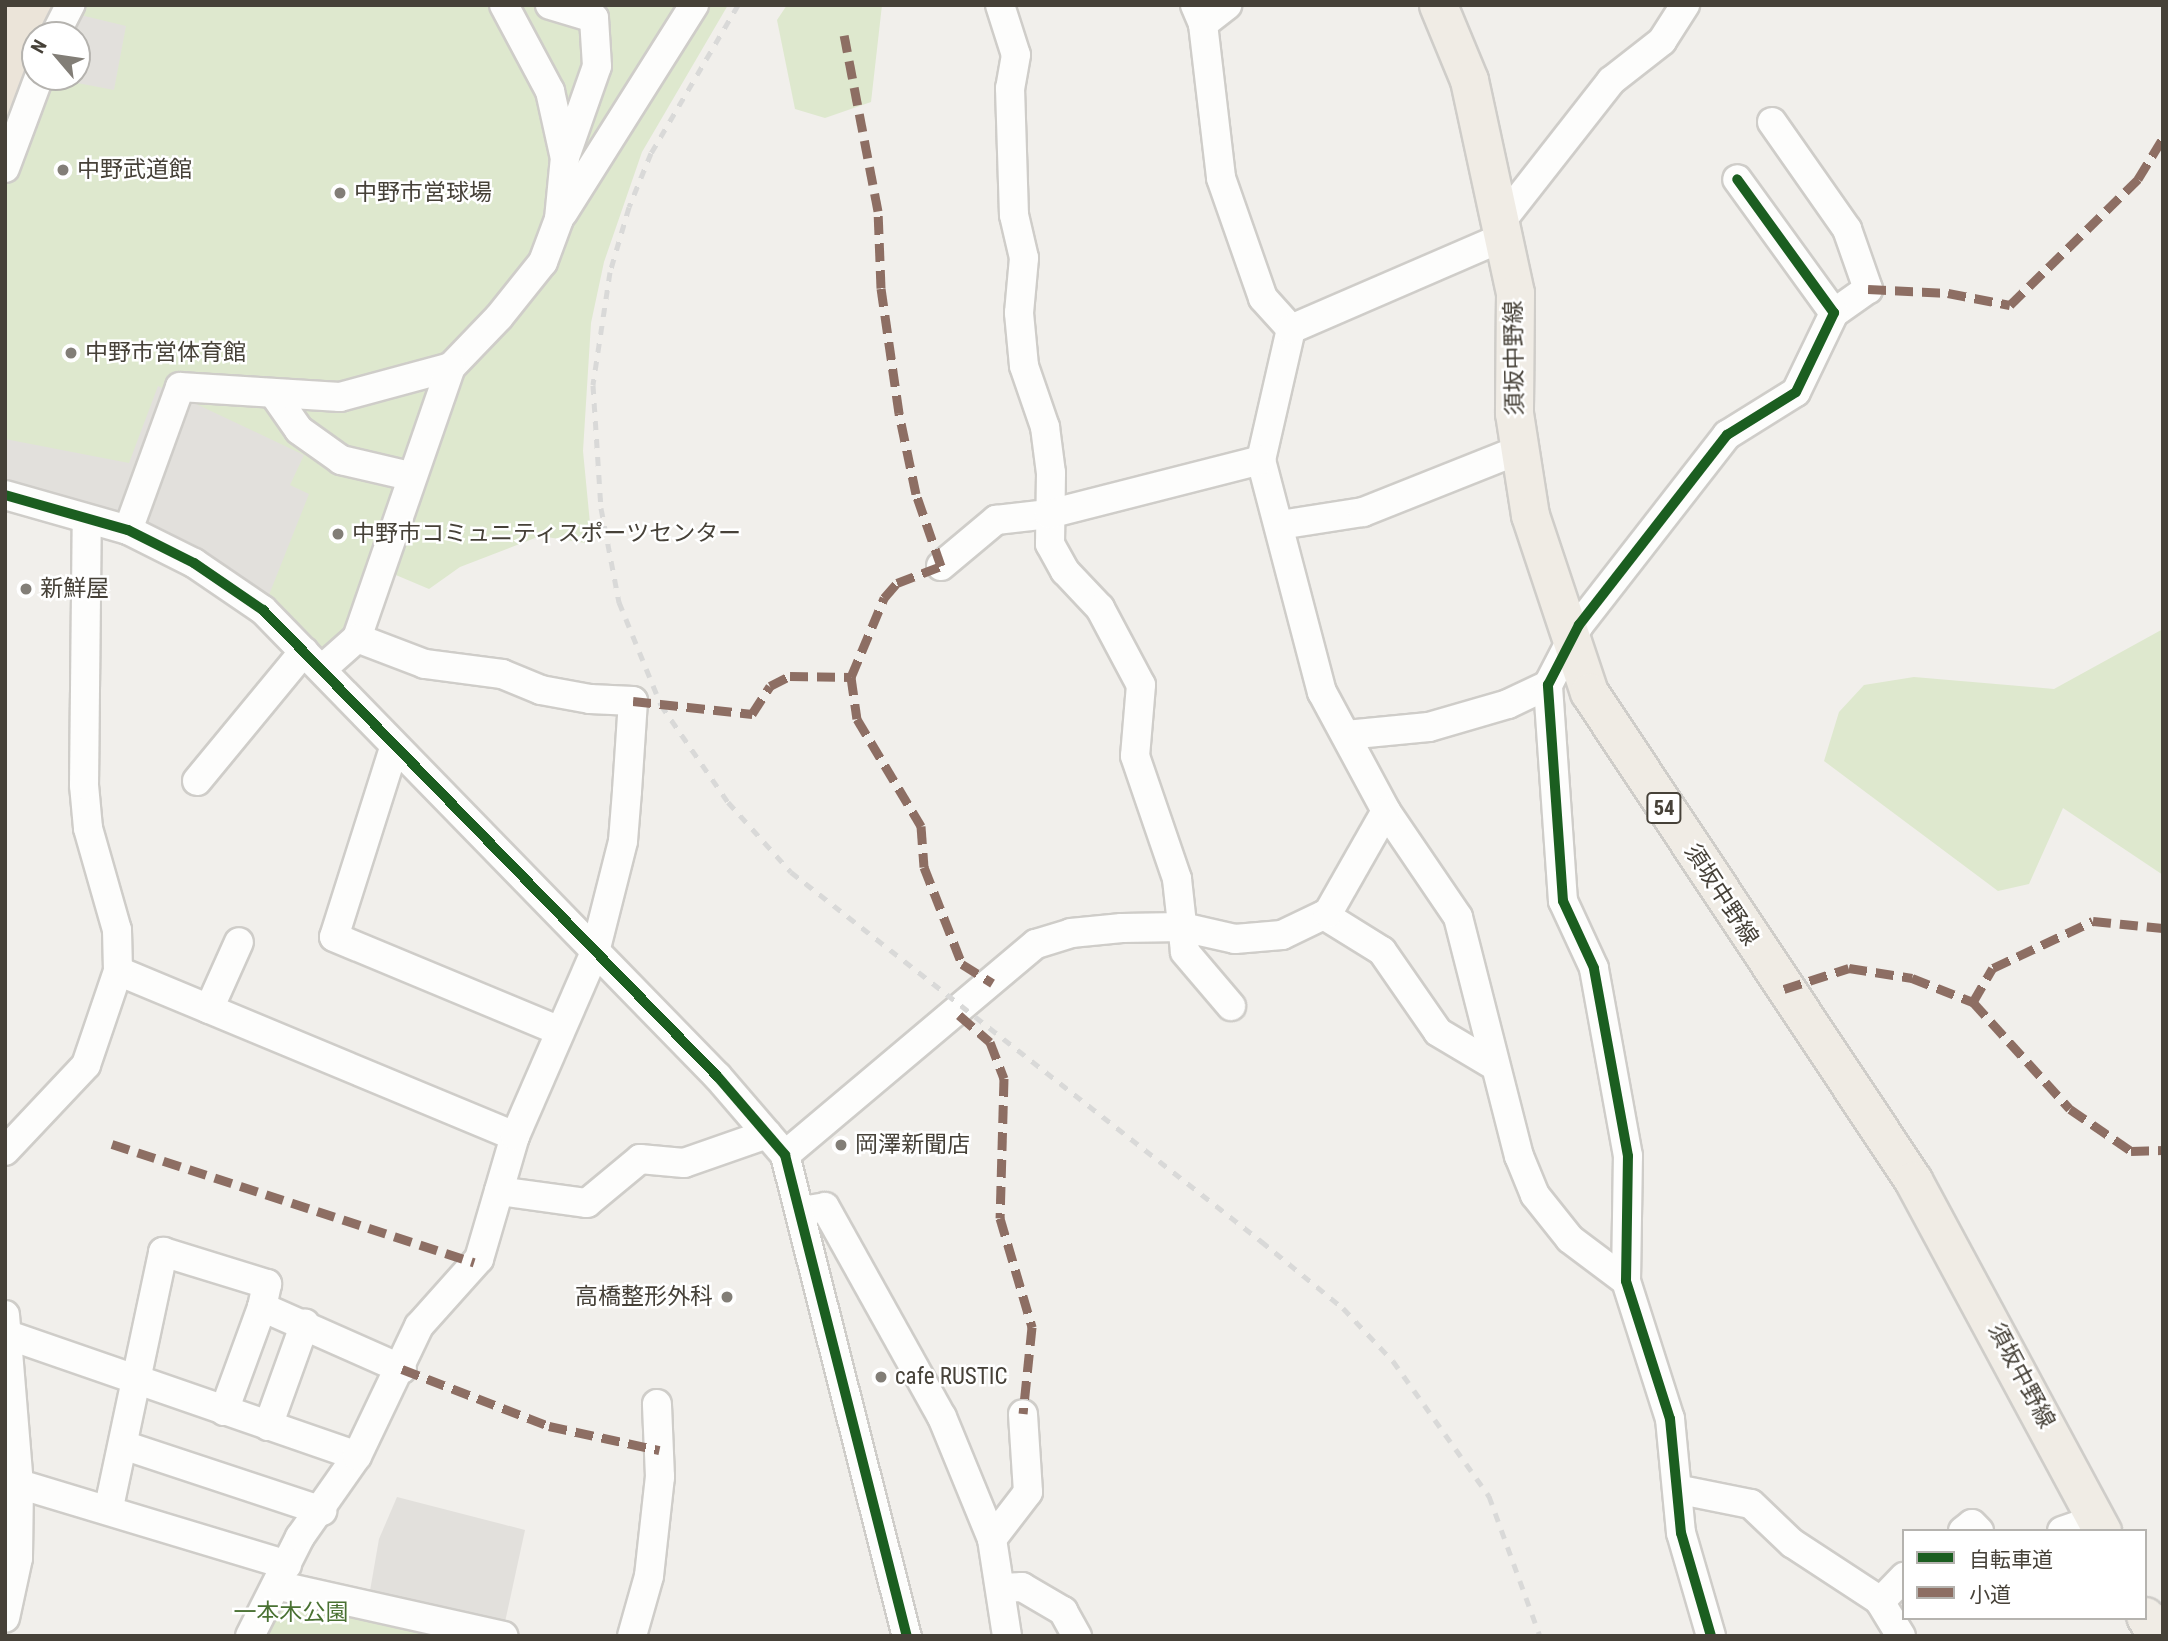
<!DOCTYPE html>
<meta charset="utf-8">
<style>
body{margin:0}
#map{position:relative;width:2168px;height:1641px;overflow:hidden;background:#f1efeb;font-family:"Roboto Condensed","Noto Sans JP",sans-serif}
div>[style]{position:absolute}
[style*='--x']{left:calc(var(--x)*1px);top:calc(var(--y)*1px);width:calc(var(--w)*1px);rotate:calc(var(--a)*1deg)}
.commercial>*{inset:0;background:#ebe4d9}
.green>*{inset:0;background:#dee8ce}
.parking>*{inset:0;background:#e2e0dc}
.roads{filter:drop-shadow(2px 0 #cfcdc9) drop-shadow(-2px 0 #cfcdc9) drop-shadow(0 2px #cfcdc9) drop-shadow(0 -2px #cfcdc9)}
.minor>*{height:28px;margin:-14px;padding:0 14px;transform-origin:14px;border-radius:14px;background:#fdfdfc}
.major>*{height:37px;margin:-18.5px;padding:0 18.5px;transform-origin:18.5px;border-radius:18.5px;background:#f0ece5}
.rail>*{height:5px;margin-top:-2.5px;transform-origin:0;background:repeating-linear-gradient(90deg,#d9d9d8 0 9px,transparent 0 18px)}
.quiet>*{height:9px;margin-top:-4.5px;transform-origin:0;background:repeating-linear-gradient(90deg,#8d6e63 0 18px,transparent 0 27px)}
.cycleway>*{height:10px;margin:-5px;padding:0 5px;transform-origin:5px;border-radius:5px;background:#1b5e20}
.dots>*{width:19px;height:19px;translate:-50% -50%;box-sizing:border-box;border:4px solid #fff;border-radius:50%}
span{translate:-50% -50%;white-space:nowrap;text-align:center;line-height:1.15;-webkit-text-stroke:5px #fff;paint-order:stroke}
.shield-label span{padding:2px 5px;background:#fff;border:2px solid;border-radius:5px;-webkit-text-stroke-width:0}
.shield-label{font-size:21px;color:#464138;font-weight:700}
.poi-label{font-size:23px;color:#464138}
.left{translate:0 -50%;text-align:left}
.right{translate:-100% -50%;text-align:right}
.street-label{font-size:23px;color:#464138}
.park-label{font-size:23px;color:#497132}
.frame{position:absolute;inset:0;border:7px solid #464138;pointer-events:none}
.legend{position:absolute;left:1902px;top:1529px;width:245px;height:91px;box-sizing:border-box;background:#fff;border:2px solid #b5b3af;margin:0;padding:9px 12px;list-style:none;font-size:21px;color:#464138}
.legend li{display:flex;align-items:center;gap:14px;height:35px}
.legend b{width:35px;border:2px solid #b5b3af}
.north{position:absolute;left:21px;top:21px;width:70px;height:70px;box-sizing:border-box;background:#fff;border:2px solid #b5b3af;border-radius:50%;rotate:299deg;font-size:19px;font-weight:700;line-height:28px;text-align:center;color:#464138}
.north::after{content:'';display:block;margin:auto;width:24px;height:32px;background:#827e77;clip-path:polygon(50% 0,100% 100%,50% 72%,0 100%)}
</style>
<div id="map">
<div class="commercial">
<i style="clip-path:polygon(5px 5px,69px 5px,55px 35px,35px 35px,35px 77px,5px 168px)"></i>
</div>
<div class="green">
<i style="clip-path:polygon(70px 5px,728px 5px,642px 152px,604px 262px,591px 323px,583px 451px,592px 544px,540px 536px,460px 567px,429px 589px,384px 570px,322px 669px,194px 563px,5px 495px,5px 168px,39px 77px,77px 77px)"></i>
<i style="clip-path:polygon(787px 5px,882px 5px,871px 102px,825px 118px,795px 109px,777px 20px)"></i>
<i style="clip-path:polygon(2163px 629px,2163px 875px,2063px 808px,2029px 884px,1998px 891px,1824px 761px,1839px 712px,1864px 685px,1914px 677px,2054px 689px)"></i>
<i style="clip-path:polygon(280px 1586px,503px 1636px,250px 1636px)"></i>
</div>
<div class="parking">
<i style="clip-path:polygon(64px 11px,126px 26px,114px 90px,46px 77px,77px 77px,77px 35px,55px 35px)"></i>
<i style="clip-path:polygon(158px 386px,304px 455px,290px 485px,309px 494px,263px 610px,194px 563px,5px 495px,5px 439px,129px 463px)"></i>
<i style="clip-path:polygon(397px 1497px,525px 1530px,505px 1622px,370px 1591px,379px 1539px)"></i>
</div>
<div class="roads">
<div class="minor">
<i style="--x:504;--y:5;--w:98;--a:61.9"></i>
<i style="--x:550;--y:91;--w:65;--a:77.5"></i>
<i style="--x:1000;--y:5;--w:52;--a:72.3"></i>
<i style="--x:1016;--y:55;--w:34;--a:100"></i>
<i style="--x:1010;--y:88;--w:127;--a:88.2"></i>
<i style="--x:1014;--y:215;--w:44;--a:76.9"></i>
<i style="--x:1024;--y:258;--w:55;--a:95.2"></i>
<i style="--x:1019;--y:313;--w:53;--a:84.6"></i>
<i style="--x:1024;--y:366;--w:65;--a:71"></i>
<i style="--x:1045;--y:427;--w:46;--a:82.6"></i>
<i style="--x:1051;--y:473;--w:71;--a:90.8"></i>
<i style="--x:1050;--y:544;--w:31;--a:61"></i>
<i style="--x:1065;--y:571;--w:51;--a:46.6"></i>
<i style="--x:1100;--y:608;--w:87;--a:62"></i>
<i style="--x:1141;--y:685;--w:71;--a:94.8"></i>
<i style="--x:1135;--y:756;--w:130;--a:71.1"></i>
<i style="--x:1177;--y:879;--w:73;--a:83.7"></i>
<i style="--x:1185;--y:952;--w:71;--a:49.6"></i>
<i style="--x:1195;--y:5;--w:21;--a:67"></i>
<i style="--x:1203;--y:24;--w:155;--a:83.3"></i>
<i style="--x:1221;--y:178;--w:127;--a:70.7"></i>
<i style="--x:1263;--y:298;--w:42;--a:47.9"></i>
<i style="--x:1291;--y:329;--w:134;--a:102.9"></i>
<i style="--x:1261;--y:460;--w:240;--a:75.3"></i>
<i style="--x:1322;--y:692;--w:135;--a:61.7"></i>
<i style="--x:1386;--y:811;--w:128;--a:55.8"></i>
<i style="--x:1458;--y:917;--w:247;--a:75.7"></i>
<i style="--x:1519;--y:1156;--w:42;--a:67.7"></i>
<i style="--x:1535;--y:1195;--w:56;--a:51.5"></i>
<i style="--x:1570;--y:1239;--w:70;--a:36.9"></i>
<i style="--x:1203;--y:24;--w:31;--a:-38"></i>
<i style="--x:55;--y:35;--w:34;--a:-63"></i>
<i style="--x:1772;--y:122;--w:131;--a:55"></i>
<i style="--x:1847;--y:229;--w:64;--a:70.7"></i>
<i style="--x:1868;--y:289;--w:42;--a:144.8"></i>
<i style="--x:5;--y:168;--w:97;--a:-69.5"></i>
<i style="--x:563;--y:213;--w:246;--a:-57.8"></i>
<i style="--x:1499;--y:224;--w:182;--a:-51.9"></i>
<i style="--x:1611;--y:81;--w:65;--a:-38.1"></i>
<i style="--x:1662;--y:41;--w:43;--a:-57.4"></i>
<i style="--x:1291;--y:329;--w:229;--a:-23.4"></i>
<i style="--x:276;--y:397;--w:40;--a:55.1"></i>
<i style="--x:299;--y:430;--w:52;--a:35.5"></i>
<i style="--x:341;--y:460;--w:70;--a:13.2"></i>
<i style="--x:5;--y:495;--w:128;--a:15.9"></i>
<i style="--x:128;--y:530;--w:74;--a:26.6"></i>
<i style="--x:194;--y:563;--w:83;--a:34.3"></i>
<i style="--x:263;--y:610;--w:652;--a:45.75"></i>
<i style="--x:718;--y:1077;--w:103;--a:49.3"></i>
<i style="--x:785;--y:1155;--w:496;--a:75.8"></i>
<i style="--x:1280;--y:525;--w:84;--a:-8.9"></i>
<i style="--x:1363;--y:512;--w:170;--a:-21.7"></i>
<i style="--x:128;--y:530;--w:152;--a:-70"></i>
<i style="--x:180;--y:387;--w:160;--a:3.6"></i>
<i style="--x:340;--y:397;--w:115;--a:-15.1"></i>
<i style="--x:451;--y:367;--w:69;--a:-46.2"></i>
<i style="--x:499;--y:317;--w:70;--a:-51.3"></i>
<i style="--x:543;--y:262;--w:46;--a:-69.6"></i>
<i style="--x:559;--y:219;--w:62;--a:-84.5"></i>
<i style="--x:565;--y:157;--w:96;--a:-70.6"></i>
<i style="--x:597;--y:66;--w:48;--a:-93.6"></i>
<i style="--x:594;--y:18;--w:46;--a:-163.5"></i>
<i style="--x:941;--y:566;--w:72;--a:-39.9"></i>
<i style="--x:996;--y:520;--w:53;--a:-6.5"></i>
<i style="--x:1049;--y:514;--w:219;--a:-14.3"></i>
<i style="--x:357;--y:638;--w:287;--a:-70.9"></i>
<i style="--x:1346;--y:735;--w:83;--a:-5.5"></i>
<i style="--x:1429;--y:727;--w:82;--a:-16.2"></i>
<i style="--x:1508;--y:704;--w:44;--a:-25.4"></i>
<i style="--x:394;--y:748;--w:198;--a:107.6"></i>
<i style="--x:334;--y:937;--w:242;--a:22.6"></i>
<i style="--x:197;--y:781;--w:168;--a:-50.5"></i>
<i style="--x:1324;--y:915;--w:68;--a:31.8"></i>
<i style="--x:1382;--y:951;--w:98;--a:55.3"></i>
<i style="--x:1438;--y:1032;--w:66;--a:30.8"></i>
<i style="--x:118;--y:971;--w:430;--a:22.6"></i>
<i style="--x:209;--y:1009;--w:73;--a:-65.9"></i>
<i style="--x:5;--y:1151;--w:118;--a:-46.7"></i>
<i style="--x:86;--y:1065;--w:99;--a:-71.2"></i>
<i style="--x:118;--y:971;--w:41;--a:-91.4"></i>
<i style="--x:117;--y:930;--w:106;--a:-105.9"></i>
<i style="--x:88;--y:828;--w:43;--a:-95.3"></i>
<i style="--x:84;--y:785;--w:266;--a:-89.4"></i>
<i style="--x:785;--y:1155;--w:328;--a:-40.1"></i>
<i style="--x:1036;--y:944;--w:37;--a:-17"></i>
<i style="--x:1071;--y:933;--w:51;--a:-5.6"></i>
<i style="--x:1122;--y:928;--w:60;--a:-1"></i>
<i style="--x:1182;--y:927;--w:54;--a:12.8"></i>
<i style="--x:1235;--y:939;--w:47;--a:-4.9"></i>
<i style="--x:1282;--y:935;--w:51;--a:-25.6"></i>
<i style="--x:1328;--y:913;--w:117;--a:-60.4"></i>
<i style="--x:499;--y:1191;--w:89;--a:7.8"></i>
<i style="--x:587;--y:1203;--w:69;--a:-39.7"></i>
<i style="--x:640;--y:1159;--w:44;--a:5.2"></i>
<i style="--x:684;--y:1163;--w:88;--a:-19.3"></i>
<i style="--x:801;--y:1211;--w:24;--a:-9"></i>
<i style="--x:825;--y:1207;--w:240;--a:60.9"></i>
<i style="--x:942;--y:1417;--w:132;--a:67.7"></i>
<i style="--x:992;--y:1539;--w:98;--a:81.2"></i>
<i style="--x:5;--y:1315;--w:170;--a:85.3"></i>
<i style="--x:19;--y:1484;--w:74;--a:90.8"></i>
<i style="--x:18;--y:1558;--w:61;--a:102.2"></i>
<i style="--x:8;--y:1335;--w:369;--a:19.1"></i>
<i style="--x:224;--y:1411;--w:111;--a:-69.9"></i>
<i style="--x:268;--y:1426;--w:109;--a:-70.2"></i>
<i style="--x:123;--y:1445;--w:210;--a:18.3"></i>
<i style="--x:19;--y:1484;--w:280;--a:16.8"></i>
<i style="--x:1681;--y:1490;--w:71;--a:11.3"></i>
<i style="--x:1751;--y:1504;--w:57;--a:43.6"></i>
<i style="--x:1792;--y:1543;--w:104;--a:33.2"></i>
<i style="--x:1879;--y:1600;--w:42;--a:58.6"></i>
<i style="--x:109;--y:1507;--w:261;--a:-78"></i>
<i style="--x:163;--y:1252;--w:109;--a:17.1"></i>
<i style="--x:267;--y:1284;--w:24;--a:102"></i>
<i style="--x:262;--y:1307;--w:153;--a:23.9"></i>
<i style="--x:1963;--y:1531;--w:11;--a:-38"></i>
<i style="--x:1972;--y:1524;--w:10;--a:45"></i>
<i style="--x:2062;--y:1531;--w:36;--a:-19"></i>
<i style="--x:992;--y:1539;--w:59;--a:-52.5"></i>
<i style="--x:1028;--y:1492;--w:78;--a:-93.7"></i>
<i style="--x:280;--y:1586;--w:229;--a:12.6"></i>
<i style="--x:1003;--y:1588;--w:19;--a:-3"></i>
<i style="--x:1022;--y:1587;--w:48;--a:30.3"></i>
<i style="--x:1063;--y:1611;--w:29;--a:61"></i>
<i style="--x:1880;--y:1602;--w:35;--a:-46"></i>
<i style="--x:250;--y:1636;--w:111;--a:-63.2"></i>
<i style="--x:300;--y:1537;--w:99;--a:-54.9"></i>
<i style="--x:357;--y:1456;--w:144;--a:-64.5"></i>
<i style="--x:419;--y:1326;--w:90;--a:-48.2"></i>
<i style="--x:479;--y:1259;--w:128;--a:-73.7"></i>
<i style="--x:515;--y:1136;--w:201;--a:-66.5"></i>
<i style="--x:595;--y:952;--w:114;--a:-75.8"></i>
<i style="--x:623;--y:841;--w:50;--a:-85.4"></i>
<i style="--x:627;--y:791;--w:90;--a:-86.2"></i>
<i style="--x:633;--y:701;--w:43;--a:-177.3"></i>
<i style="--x:590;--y:699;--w:50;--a:-169.6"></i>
<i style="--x:541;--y:690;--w:42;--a:-157.7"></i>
<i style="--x:502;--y:674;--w:78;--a:-172.6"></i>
<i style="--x:425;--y:664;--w:73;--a:-159.1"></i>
<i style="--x:357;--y:638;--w:47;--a:138.5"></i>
<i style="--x:632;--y:1636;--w:62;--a:-74.2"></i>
<i style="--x:649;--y:1576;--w:100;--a:-83.7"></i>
<i style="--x:660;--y:1477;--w:73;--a:-92.4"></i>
<i style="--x:1711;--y:1636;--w:107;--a:-106.2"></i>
<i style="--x:1681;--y:1533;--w:115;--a:-95.5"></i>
<i style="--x:1670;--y:1419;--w:145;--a:-107.7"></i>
<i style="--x:1626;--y:1281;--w:125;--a:-89.1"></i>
<i style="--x:1628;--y:1156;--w:191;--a:-100.3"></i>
<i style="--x:1594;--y:968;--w:74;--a:-114.8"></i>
<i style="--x:1563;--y:901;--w:217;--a:-94"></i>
<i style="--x:1548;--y:685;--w:68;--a:-62.7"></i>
<i style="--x:1579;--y:625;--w:241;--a:-52.1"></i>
<i style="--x:1727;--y:435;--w:81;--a:-31.9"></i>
<i style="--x:1796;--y:392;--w:88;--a:-64.3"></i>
<i style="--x:1834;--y:313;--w:165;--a:-125.9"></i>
</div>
<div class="major">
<i style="--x:1438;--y:5;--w:81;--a:67.5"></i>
<i style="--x:1469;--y:80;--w:218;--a:77.8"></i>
<i style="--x:1515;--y:293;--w:120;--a:90.5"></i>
<i style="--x:1514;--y:413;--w:103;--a:81.1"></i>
<i style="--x:1530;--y:515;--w:187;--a:71.6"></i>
<i style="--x:1589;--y:692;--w:586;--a:56.42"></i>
<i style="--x:1913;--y:1180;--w:399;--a:61.7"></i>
<i style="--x:2145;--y:1616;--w:23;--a:61"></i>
</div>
</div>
<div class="rail">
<i style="--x:738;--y:5;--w:172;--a:120.4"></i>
<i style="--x:651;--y:153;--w:58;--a:112.2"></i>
<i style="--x:629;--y:207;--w:68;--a:106.3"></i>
<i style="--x:610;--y:272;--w:114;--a:98.6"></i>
<i style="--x:593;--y:385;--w:123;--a:86.3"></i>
<i style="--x:601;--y:508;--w:96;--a:79.2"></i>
<i style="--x:619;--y:602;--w:111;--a:67.8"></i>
<i style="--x:661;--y:705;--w:118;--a:55.4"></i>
<i style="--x:728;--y:802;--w:94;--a:48"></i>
<i style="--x:791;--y:872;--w:598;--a:38.14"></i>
<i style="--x:1261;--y:1241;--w:106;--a:39.3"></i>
<i style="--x:1343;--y:1308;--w:73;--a:46.7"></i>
<i style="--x:1393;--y:1361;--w:166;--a:54.6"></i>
<i style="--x:1489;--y:1496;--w:149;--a:70"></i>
</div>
<div class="quiet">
<i style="--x:1868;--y:289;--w:80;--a:2.9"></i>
<i style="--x:1948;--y:293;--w:63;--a:11"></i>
<i style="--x:2010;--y:305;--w:180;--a:-44.5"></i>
<i style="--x:2138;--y:179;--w:48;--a:-58.6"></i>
<i style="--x:851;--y:677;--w:42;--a:81.9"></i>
<i style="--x:857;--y:719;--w:125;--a:59.1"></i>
<i style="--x:921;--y:826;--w:41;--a:85.8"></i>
<i style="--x:924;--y:867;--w:104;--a:68.6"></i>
<i style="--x:962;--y:964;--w:36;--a:32"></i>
<i style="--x:633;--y:701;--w:120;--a:6.2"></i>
<i style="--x:752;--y:714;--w:33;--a:-57"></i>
<i style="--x:770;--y:686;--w:22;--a:-27"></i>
<i style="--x:790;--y:676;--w:61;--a:0.9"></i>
<i style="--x:851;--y:677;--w:86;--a:-67.3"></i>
<i style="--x:884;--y:598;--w:20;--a:-49"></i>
<i style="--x:897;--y:583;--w:47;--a:-21.1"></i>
<i style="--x:941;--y:566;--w:76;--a:-109.1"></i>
<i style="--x:916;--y:494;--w:83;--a:-101.9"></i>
<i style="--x:899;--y:413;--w:126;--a:-98.2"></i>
<i style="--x:881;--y:288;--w:77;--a:-92.2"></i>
<i style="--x:878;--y:211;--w:179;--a:-100.9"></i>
<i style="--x:1784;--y:989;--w:68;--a:-17.9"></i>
<i style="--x:1849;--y:968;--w:64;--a:9"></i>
<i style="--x:1912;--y:978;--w:66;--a:21.5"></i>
<i style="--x:1973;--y:1002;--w:144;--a:47.8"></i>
<i style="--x:2070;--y:1109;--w:74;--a:34.5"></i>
<i style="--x:2131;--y:1151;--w:32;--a:-2"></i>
<i style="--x:1973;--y:1002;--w:39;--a:-60"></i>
<i style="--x:1993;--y:968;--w:110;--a:-25.2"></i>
<i style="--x:2093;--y:921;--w:70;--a:5.7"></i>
<i style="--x:959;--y:1015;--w:41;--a:41.1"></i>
<i style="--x:990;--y:1042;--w:39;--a:69"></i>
<i style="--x:1004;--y:1078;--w:140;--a:91.6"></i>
<i style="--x:1000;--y:1218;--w:114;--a:73.6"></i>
<i style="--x:1032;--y:1327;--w:87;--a:95.9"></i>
<i style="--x:112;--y:1144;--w:381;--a:18.1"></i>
<i style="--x:402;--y:1369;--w:158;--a:21.2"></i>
<i style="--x:549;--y:1426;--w:113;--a:12.3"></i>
</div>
<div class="cycleway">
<i style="--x:5;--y:495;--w:128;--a:15.9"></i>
<i style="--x:128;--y:530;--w:74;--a:26.6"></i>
<i style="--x:194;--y:563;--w:83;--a:34.3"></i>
<i style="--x:263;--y:610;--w:652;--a:45.75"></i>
<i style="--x:718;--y:1077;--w:103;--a:49.3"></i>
<i style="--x:785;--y:1155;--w:496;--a:75.8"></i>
<i style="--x:1711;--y:1636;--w:107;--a:-106.2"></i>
<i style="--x:1681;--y:1533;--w:115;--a:-95.5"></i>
<i style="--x:1670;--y:1419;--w:145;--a:-107.7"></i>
<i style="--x:1626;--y:1281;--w:125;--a:-89.1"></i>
<i style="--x:1628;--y:1156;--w:191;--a:-100.3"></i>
<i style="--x:1594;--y:968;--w:74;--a:-114.8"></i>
<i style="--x:1563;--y:901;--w:217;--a:-94"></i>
<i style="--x:1548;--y:685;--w:68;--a:-62.7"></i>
<i style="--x:1579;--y:625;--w:241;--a:-52.1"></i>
<i style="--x:1727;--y:435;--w:81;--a:-31.9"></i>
<i style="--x:1796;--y:392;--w:88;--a:-64.3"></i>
<i style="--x:1834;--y:313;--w:165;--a:-125.9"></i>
</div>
<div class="dots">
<i style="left:63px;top:170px;background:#827e77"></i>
<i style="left:340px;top:193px;background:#827e77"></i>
<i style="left:71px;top:353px;background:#827e77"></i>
<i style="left:338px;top:534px;background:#827e77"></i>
<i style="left:26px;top:589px;background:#827e77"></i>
<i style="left:841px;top:1145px;background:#827e77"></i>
<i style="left:727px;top:1297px;background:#827e77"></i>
<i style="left:881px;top:1377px;background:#827e77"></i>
</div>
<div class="shield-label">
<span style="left:1664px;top:808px">54</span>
</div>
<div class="poi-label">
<span class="left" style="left:77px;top:170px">中野武道館</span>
<span class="left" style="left:354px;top:193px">中野市営球場</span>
<span class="left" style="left:85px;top:353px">中野市営体育館</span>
<span class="left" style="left:352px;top:534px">中野市コミュニティスポーツセンター</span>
<span class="left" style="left:40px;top:589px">新鮮屋</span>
<span class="left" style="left:855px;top:1145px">岡澤新聞店</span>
<span class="right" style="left:713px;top:1297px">高橋整形外科</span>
<span class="left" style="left:895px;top:1377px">cafe RUSTIC</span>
</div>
<div class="street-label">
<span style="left:1515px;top:358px;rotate:-91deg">須坂中野線</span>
<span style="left:1721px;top:895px;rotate:57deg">須坂中野線</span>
<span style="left:2021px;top:1376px;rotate:62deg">須坂中野線</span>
</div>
<div class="park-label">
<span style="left:291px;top:1613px">一本木公園</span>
</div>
<div class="frame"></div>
<ul class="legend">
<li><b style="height:9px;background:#1b5e20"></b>自転車道</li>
<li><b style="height:9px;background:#8d6e63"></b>小道</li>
</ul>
<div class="north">N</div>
</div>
